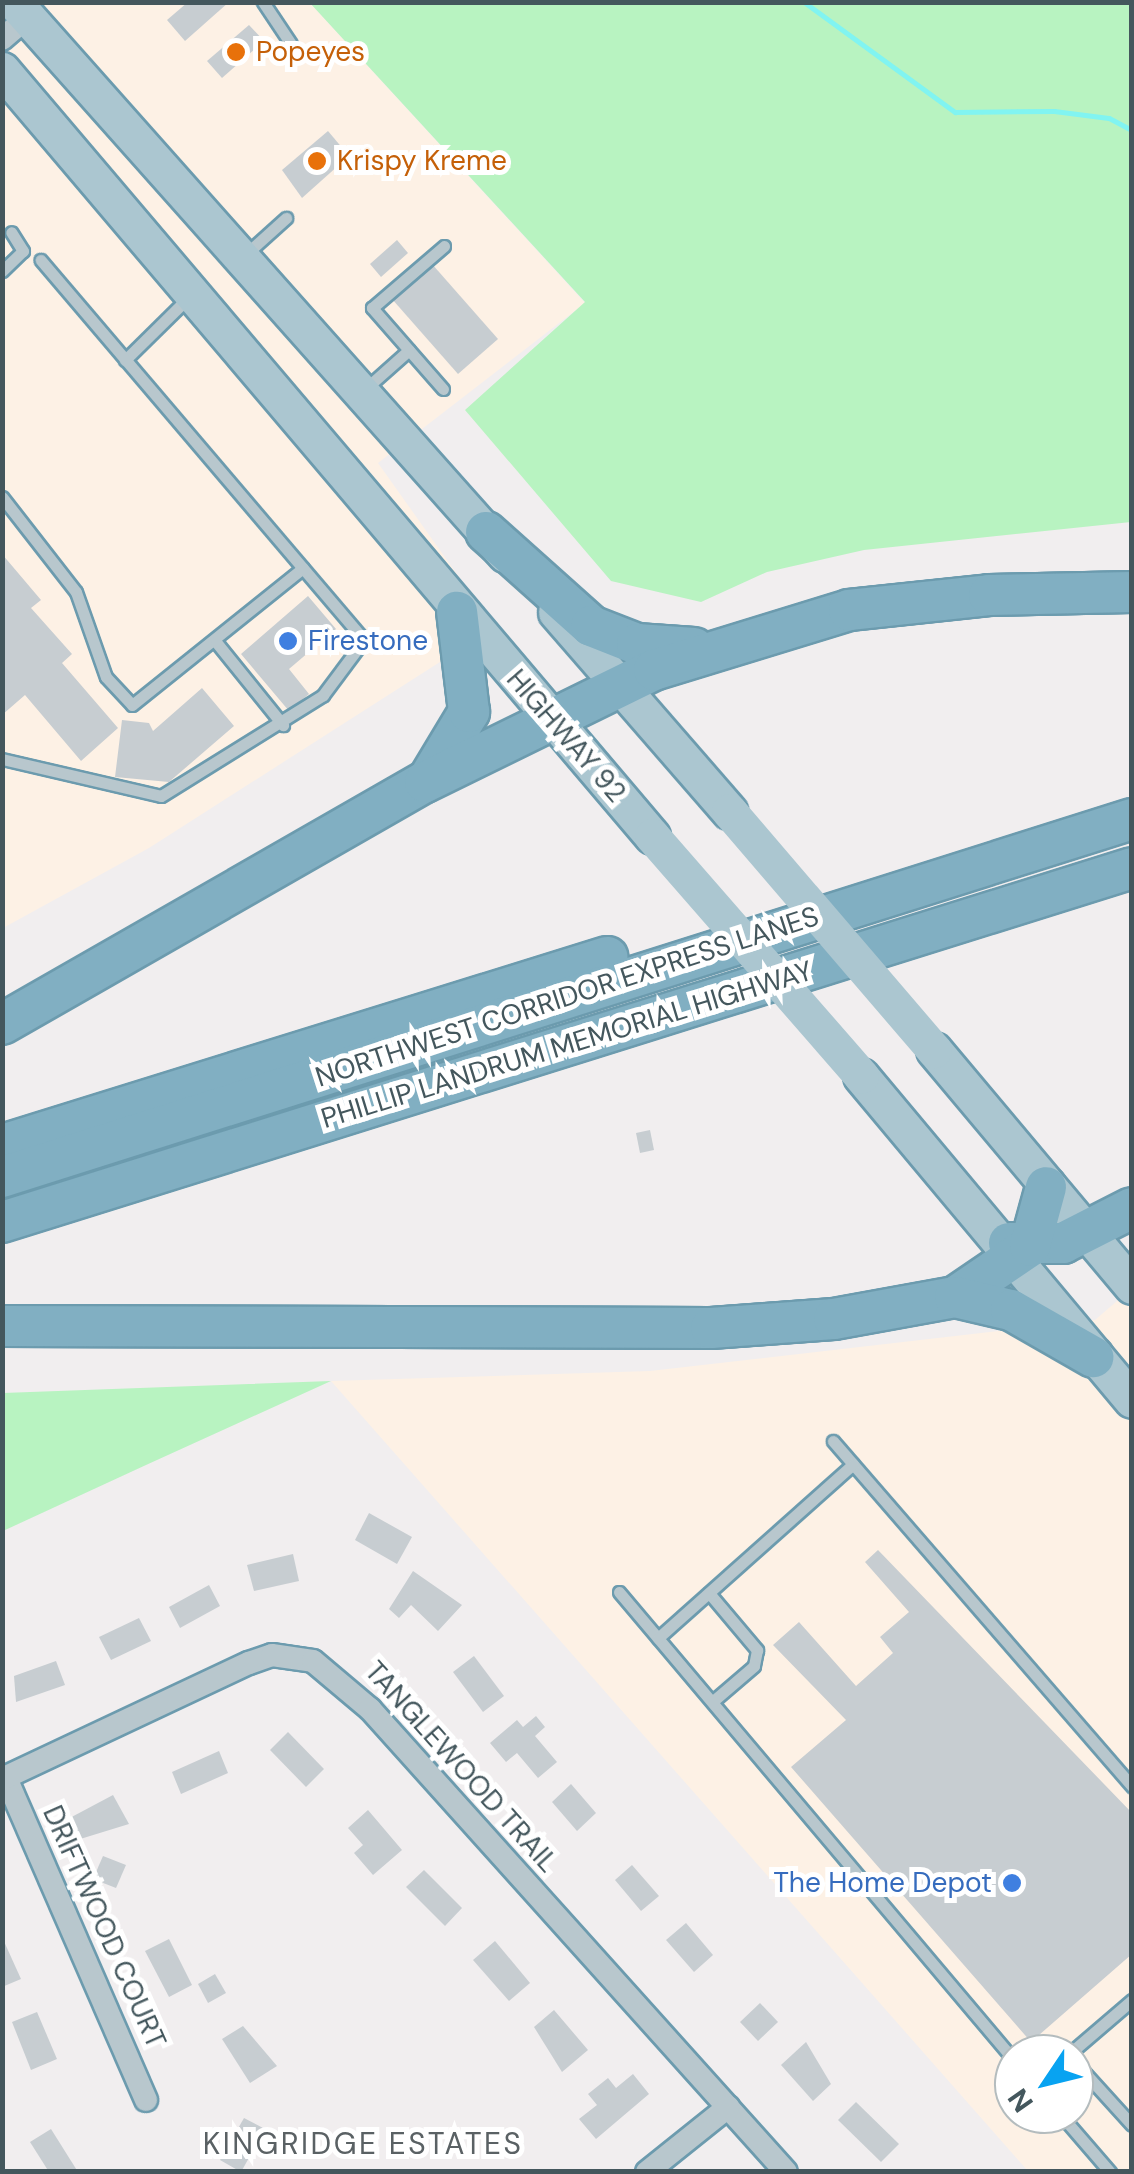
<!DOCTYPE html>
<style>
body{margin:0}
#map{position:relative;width:1134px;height:2174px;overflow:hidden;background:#f1eeef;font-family:"DM Sans",sans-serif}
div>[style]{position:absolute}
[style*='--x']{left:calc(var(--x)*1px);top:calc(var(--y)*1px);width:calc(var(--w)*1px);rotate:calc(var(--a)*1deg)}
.commercial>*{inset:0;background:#fdf1e5}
.green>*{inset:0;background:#b8f3c1}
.stream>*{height:5px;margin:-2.5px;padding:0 2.5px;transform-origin:2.5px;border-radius:2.5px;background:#81f4f1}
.building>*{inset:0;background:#c7cdd1}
.roads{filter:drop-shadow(2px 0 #6c9bae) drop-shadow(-2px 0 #6c9bae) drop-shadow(0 2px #6c9bae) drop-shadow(0 -2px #6c9bae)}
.lane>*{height:11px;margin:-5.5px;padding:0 5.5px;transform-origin:5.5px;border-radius:5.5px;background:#b8c7cd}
.street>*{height:22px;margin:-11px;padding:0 11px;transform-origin:11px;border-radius:11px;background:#b8c7cd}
.primary>*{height:35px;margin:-17.5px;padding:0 17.5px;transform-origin:17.5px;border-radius:17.5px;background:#abc6d0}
.highway>*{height:40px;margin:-20px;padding:0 20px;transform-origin:20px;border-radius:20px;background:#81afc2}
.primary-bridge>*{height:35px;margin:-17.5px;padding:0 17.5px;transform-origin:17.5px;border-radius:17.5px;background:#abc6d0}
.dots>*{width:28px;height:28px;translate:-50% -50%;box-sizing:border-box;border:5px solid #fff;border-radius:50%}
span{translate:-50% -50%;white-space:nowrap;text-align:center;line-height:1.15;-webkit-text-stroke:10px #fff;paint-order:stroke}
.food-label{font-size:28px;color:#c56008}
.left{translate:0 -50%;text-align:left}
.shop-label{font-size:28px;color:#366cbe}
.right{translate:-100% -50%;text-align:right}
.street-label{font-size:28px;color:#44575d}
.neighbourhood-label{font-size:30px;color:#5a6164;letter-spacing:2.5px}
.frame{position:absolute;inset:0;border:5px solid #44575d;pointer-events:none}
.north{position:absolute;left:994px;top:2034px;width:100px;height:100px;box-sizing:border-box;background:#fff;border:2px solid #b4bcbe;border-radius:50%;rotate:235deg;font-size:28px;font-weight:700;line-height:40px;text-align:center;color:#44575d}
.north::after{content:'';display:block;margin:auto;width:35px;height:45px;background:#08a3f1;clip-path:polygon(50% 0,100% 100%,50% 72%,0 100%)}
</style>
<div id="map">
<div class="commercial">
<i style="clip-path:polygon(3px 3px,310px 3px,585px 303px,378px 463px,486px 615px,465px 646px,149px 848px,3px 928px)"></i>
<i style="clip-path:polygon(evenodd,1131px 1289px,1131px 2171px,1028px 2171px,331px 1381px,650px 1371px,1095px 1320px,1131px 1289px,1014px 2054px,1074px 2054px,1074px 2114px,1014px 2114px,1014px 2054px)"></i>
</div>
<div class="green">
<i style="clip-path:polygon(310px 3px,1131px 3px,1131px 522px,864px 550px,767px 572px,701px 602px,611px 581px,465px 410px,585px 302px)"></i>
<i style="clip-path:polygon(331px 1381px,146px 1465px,3px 1531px,3px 1393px)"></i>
</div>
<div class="stream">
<i style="--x:804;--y:2;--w:187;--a:36.1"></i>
<i style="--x:955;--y:112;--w:99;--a:-0.6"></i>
<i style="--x:1054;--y:111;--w:55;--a:7.3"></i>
<i style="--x:1109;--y:118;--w:26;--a:28"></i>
</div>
<div class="building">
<i style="clip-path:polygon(188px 2px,229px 2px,185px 41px,167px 20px)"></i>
<i style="clip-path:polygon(249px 25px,264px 41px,222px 78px,207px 61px)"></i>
<i style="clip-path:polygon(328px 131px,349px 156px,302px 198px,282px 170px)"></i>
<i style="clip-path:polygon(397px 240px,408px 253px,381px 277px,370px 264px)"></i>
<i style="clip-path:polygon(432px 264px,498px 339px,458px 374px,392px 299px)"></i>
<i style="clip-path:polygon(2px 554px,41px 600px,31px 608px,72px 654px,62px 663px,118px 728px,81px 761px,25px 695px,2px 715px)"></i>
<i style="clip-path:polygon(308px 596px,336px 629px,289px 669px,309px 694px,289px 711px,241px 654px)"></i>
<i style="clip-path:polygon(202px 688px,234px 726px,169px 782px,115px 777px,122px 720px,149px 723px,153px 731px)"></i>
<i style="clip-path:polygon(650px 1130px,654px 1150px,640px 1153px,636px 1133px)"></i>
<i style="clip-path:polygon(369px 1513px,412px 1537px,397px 1564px,355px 1540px)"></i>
<i style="clip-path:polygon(878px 1550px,1132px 1813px,1132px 1954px,1031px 2042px,791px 1767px,846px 1720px,773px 1645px,799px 1622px,856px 1686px,893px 1653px,880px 1637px,909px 1612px,865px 1562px)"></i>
<i style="clip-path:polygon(293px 1554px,299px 1581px,254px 1591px,247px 1565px)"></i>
<i style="clip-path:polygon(413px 1571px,462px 1605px,438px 1631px,411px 1605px,399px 1618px,389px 1609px)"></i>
<i style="clip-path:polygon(209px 1585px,220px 1606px,180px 1628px,169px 1607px)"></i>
<i style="clip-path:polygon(139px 1618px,151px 1641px,111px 1660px,99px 1637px)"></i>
<i style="clip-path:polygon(474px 1656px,504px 1696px,483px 1712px,453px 1672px)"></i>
<i style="clip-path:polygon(56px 1661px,65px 1685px,16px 1702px,14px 1676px)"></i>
<i style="clip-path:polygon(536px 1716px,545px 1727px,535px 1736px,557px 1762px,538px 1778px,517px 1753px,506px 1762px,490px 1743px,517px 1720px,523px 1727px)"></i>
<i style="clip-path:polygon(288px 1732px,324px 1769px,306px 1787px,270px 1750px)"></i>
<i style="clip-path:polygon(219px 1751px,228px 1773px,181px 1794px,172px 1772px)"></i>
<i style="clip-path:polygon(571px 1784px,596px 1813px,577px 1831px,552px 1802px)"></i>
<i style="clip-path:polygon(113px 1795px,129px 1824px,77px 1840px,66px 1820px)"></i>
<i style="clip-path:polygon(368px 1810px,402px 1850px,373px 1875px,354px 1853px,363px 1845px,348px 1828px)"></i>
<i style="clip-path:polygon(103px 1856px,126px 1865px,116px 1888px,93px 1879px)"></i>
<i style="clip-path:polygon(632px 1865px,659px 1896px,641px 1911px,615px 1880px)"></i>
<i style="clip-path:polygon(424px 1870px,462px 1908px,445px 1926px,406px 1887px)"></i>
<i style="clip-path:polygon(686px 1923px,713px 1955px,694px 1972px,666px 1940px)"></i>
<i style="clip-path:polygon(2px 1937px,21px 1979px,2px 1987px)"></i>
<i style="clip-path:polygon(169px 1939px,192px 1985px,169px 1997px,145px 1951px)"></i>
<i style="clip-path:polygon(495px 1941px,530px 1983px,509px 2001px,473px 1960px)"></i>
<i style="clip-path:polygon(215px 1974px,226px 1993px,208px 2003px,198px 1984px)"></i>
<i style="clip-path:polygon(760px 2003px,778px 2022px,758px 2041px,740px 2022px)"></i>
<i style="clip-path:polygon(554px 2010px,588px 2050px,562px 2072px,534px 2027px)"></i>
<i style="clip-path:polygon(37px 2012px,57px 2059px,31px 2070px,12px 2022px)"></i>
<i style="clip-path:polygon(243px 2026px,277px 2066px,250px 2083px,222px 2039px)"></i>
<i style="clip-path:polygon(806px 2042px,831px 2084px,813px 2101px,781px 2065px)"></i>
<i style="clip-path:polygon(633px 2074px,649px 2094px,596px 2139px,579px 2119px,597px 2105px,588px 2094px,608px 2078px,616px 2088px)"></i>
<i style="clip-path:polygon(856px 2102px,899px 2144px,881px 2162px,838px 2120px)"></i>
<i style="clip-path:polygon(244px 2118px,265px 2129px,241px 2172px,220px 2160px)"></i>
<i style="clip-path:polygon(51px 2129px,78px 2172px,49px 2172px,30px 2142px)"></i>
</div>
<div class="roads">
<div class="lane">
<i style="--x:263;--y:2;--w:50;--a:56.3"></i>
<i style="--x:246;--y:254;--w:54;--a:-42"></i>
<i style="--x:2;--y:271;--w:29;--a:-44"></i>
<i style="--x:23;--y:251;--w:22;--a:-122"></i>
<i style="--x:125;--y:360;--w:91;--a:-44.6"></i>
<i style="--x:443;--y:389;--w:108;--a:-131.2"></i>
<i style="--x:372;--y:308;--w:95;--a:-40.7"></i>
<i style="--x:364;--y:390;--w:60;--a:-41.6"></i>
<i style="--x:2;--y:497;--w:120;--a:52.1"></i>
<i style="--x:76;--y:592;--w:90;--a:70.6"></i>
<i style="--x:106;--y:677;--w:38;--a:47"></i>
<i style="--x:132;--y:705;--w:219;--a:-38.7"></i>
<i style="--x:216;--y:642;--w:107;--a:51.1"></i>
<i style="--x:2;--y:759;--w:163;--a:13.1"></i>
<i style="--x:161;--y:796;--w:191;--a:-31.9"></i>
<i style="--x:323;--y:695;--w:69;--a:-53.3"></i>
<i style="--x:364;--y:640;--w:499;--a:-130.4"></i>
<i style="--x:833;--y:1441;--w:457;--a:49.1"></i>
<i style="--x:619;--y:1592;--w:612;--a:49.84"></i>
<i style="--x:709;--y:1593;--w:75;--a:49.9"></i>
<i style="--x:757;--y:1650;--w:16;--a:101"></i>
<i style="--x:754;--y:1666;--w:55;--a:139.4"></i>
<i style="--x:658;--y:1638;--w:261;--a:-41.7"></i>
<i style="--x:1069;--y:2054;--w:83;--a:-40.6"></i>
<i style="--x:1074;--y:2061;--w:86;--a:47.8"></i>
<i style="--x:1060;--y:2114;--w:77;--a:49.2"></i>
</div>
<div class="street">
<i style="--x:2;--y:39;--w:33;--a:-41"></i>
<i style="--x:6;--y:1778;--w:351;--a:66.5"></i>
<i style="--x:2;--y:1779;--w:273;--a:-25.2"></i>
<i style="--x:249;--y:1663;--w:24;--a:-19"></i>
<i style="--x:272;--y:1655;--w:41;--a:8.3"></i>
<i style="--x:313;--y:1661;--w:75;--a:40.1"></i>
<i style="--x:370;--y:1709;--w:622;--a:48.06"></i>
<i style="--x:647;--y:2172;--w:104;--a:-38.7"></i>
</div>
<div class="primary">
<i style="--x:14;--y:2;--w:739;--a:48.35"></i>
<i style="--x:2;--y:70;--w:1005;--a:49.68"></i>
<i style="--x:556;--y:612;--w:264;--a:49"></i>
<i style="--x:934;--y:1050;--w:308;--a:50"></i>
<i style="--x:861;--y:1076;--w:422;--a:50.1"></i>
</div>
<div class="highway">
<i style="--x:486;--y:532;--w:141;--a:41.8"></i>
<i style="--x:591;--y:626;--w:49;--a:21.4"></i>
<i style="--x:637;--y:644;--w:57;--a:4"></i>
<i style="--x:431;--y:775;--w:74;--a:-58.9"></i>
<i style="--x:469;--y:712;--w:101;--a:-96.8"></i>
<i style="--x:2;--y:1024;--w:487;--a:-29.8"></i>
<i style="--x:425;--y:782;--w:255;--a:-26.1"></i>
<i style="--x:654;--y:670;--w:204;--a:-17.1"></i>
<i style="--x:849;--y:610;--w:141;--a:-6.1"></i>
<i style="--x:989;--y:595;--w:143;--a:-1.2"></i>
<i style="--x:2;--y:1145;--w:634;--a:-17.26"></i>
<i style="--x:2;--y:1177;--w:1185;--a:-17.58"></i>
<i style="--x:2;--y:1222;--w:1184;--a:-17.39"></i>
<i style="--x:1009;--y:1243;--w:54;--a:0"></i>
<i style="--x:1063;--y:1243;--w:77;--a:-26.9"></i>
<i style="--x:955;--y:1297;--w:91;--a:-34.2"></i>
<i style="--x:1030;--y:1246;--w:61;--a:-74.8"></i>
<i style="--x:2;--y:1326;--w:709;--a:0.16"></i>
<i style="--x:711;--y:1328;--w:123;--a:-4.2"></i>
<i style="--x:834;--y:1319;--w:123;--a:-10.3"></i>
<i style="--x:955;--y:1297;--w:57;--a:13.1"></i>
<i style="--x:1011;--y:1310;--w:95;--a:29.8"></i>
</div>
</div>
<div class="primary-bridge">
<i style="--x:729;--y:811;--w:315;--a:49.4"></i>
<i style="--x:652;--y:836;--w:318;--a:48.9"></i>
</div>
<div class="dots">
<i style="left:236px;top:52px;background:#e8710a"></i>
<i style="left:317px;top:161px;background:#e8710a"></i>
<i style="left:288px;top:641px;background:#3f7fe0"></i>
<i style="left:1012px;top:1883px;background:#3f7fe0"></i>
</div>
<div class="food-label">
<span class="left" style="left:256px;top:52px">Popeyes</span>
<span class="left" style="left:337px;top:161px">Krispy Kreme</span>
</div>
<div class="shop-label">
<span class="left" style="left:308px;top:641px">Firestone</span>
<span class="right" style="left:992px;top:1883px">The Home Depot</span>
</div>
<div class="street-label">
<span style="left:566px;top:736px;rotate:49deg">HIGHWAY 92</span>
<span style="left:567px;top:997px;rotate:-18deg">NORTHWEST CORRIDOR EXPRESS LANES</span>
<span style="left:567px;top:1045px;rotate:-17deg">PHILLIP LANDRUM MEMORIAL HIGHWAY</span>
<span style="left:461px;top:1767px;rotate:48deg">TANGLEWOOD TRAIL</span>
<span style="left:104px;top:1927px;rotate:66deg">DRIFTWOOD COURT</span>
</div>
<div class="neighbourhood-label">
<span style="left:363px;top:2144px">KINGRIDGE ESTATES</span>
</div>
<div class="frame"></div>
<div class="north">N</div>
</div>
